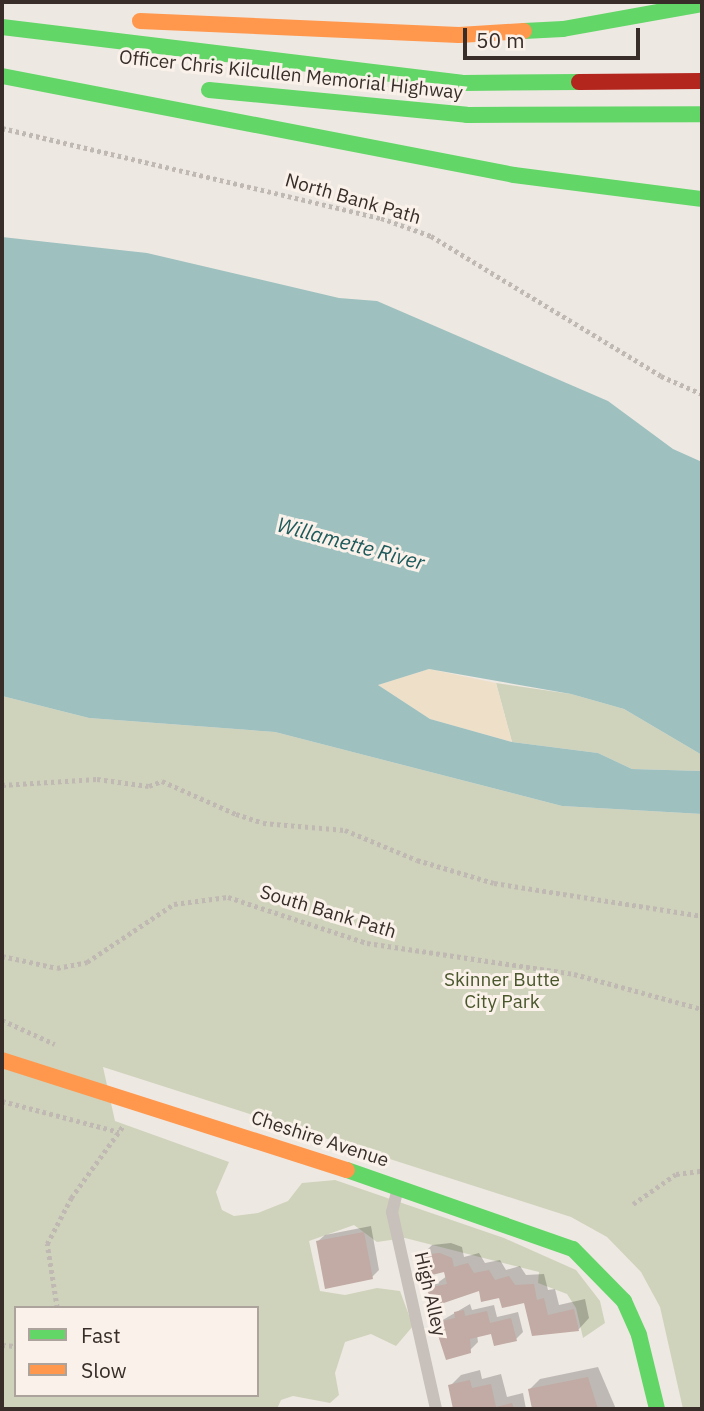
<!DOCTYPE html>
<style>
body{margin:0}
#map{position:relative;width:704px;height:1411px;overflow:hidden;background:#eee8e2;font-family:"IBM Plex Sans",sans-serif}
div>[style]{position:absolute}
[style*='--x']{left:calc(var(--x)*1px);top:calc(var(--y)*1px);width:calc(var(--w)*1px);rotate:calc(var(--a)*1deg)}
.green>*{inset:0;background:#d0d3bc}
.sand>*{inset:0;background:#eedfc9}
.water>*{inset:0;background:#9ec1bf}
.shadow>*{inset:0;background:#0003}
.building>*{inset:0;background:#c1aba4}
.path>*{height:4.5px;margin-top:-2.25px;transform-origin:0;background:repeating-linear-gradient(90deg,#c0b8b3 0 3.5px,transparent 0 7px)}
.lane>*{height:12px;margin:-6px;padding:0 6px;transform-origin:6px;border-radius:6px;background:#c7c0bb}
.fast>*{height:16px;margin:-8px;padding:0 8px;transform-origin:8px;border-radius:8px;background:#63d668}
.slow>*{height:16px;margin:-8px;padding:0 8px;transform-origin:8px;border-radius:8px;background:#ff974d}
.jam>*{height:16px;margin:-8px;padding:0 8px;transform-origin:8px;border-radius:8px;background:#b3261e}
span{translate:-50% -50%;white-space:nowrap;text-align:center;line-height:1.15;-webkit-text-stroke:6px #faf2ea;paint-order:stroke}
.street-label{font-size:19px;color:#382d29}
.park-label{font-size:19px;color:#4a572c}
.water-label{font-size:21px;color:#1e5a5b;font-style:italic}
.frame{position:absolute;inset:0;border:4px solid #382d29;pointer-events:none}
.legend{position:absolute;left:14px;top:1306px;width:245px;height:91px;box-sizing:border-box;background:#faf2ea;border:2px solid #aca39d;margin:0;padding:9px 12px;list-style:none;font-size:21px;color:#382d29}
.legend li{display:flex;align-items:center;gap:14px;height:35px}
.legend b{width:35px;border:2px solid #aca39d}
.scale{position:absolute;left:463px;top:28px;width:177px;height:32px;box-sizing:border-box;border:4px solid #382d29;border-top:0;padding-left:9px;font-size:21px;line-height:24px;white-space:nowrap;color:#382d29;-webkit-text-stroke:5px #faf2ea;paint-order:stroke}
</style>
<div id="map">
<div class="green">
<i style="clip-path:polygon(496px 683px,571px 694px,624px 709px,702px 755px,702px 771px,632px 769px,598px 753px,512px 742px)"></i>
<i style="clip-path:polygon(evenodd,2px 696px,89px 718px,275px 732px,562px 806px,702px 814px,702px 1409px,683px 1409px,660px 1307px,641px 1272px,607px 1237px,571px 1217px,103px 1067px,115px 1121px,229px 1162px,216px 1192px,222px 1210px,234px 1216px,258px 1213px,288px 1201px,302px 1183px,335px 1180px,504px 1238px,576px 1270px,600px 1301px,605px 1323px,583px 1338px,576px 1308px,567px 1294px,538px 1283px,539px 1272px,405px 1238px,377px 1242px,354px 1225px,309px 1241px,320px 1291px,345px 1295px,377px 1288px,400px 1291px,413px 1326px,396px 1346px,371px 1334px,345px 1342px,335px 1373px,339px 1395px,330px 1403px,293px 1396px,281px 1400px,277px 1409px,2px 1409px,2px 696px,16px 1308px,257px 1308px,257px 1395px,16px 1395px,16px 1308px)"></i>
</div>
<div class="sand">
<i style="clip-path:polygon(429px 669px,496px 683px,512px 742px,430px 719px,378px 685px)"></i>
</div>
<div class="water">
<i style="clip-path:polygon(2px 237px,147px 253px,339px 298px,377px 301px,608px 401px,673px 449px,702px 462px,702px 755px,624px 709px,571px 694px,429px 669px,378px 685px,430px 719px,512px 742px,598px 753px,632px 769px,702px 771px,702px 814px,562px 806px,275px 732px,89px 718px,2px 696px)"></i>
</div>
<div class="shadow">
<i style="clip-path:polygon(371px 1226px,379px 1270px,372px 1277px,317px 1242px,325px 1235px)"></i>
<i style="clip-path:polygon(451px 1243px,462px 1247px,464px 1257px,479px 1253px,485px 1263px,500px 1260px,506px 1270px,520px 1266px,526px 1275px,544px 1274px,548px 1290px,555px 1289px,559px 1305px,585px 1299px,589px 1318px,579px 1329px,533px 1334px,525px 1301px,480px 1288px,429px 1289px,447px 1276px,446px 1270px,421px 1256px,432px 1245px)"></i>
<i style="clip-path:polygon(470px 1304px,472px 1310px,494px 1305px,497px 1317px,518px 1312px,523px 1332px,516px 1339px,492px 1332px,477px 1335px,478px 1342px,471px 1349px,447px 1358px,436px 1324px)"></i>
<i style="clip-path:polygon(598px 1367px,616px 1409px,535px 1409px,529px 1390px,540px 1379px)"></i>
<i style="clip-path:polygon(480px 1370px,482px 1379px,501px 1374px,507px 1397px,523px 1393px,526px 1409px,455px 1409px,450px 1386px,461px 1375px)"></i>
</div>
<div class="building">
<i style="clip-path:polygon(364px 1232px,373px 1279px,325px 1289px,316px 1241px)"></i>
<i style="clip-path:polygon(440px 1253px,452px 1258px,454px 1267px,468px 1263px,474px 1273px,489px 1270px,495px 1280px,509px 1276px,515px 1285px,534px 1284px,537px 1300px,544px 1298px,548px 1315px,574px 1309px,579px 1331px,532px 1336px,524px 1303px,502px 1308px,499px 1298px,481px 1302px,479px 1291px,432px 1307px,427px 1288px,447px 1284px,444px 1272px,424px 1277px,419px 1255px)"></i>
<i style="clip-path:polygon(464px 1310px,465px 1316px,487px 1311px,490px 1323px,511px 1318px,517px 1341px,494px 1346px,491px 1334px,470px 1339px,471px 1353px,446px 1360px,434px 1323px,455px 1318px,454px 1312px)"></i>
<i style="clip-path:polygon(588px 1377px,598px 1409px,532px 1409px,528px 1389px)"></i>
<i style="clip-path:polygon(470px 1380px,472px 1388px,491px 1384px,496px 1407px,512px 1403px,514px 1409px,453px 1409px,448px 1385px)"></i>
</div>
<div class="path">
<i style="--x:2;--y:128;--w:390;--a:13.4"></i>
<i style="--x:381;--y:218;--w:53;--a:19.8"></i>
<i style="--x:431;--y:236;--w:269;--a:31.3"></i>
<i style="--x:661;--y:376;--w:45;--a:23.7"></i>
<i style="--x:2;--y:785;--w:95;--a:-3.6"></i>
<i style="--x:97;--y:779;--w:52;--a:7.7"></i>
<i style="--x:149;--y:786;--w:14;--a:-21"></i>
<i style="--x:162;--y:781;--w:81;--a:24"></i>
<i style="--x:236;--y:814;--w:28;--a:18"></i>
<i style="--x:263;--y:823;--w:82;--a:4.9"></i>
<i style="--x:345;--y:830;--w:78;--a:22.6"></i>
<i style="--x:417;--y:860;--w:80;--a:16.6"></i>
<i style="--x:494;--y:883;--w:211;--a:9"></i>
<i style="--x:2;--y:956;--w:56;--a:12.3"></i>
<i style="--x:57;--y:968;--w:31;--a:-11"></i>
<i style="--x:87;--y:962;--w:105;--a:-33.7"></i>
<i style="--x:174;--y:904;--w:54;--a:-7.4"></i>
<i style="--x:228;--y:897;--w:146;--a:18.3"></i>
<i style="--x:367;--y:943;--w:209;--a:8.5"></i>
<i style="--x:574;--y:974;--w:133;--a:15.3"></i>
<i style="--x:2;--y:1020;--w:58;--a:24.4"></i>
<i style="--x:2;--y:1101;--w:121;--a:14.8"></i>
<i style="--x:633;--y:1204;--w:52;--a:-34.9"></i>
<i style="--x:676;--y:1174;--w:26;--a:-7"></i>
<i style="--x:57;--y:1308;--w:65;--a:-98.9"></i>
<i style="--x:47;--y:1244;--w:52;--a:-62.4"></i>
<i style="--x:71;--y:1198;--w:89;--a:-54.2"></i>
<i style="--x:2;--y:1345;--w:14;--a:4"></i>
</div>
<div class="lane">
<i style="--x:398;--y:1188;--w:25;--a:104"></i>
<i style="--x:392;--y:1212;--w:202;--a:77.4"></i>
</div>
<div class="fast">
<i style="--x:2;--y:27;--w:463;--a:6.9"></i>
<i style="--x:462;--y:83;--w:117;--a:-0.5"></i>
<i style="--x:524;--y:31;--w:39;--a:-3"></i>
<i style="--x:563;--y:29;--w:141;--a:-10.2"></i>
<i style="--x:2;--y:76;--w:521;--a:10.94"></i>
<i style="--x:514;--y:175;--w:190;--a:7.3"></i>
<i style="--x:209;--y:90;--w:259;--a:5.5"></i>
<i style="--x:467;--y:115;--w:235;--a:-0.2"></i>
<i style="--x:347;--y:1170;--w:239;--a:19.3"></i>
<i style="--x:573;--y:1249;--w:73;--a:45.6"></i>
<i style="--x:624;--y:1301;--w:37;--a:66"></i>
<i style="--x:639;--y:1335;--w:76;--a:76.3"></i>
</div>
<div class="slow">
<i style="--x:140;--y:21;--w:319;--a:2.5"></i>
<i style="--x:459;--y:35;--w:65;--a:-3.5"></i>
<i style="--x:2;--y:1060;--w:362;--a:17.7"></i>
</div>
<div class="jam">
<i style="--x:579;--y:82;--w:123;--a:-0.5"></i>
</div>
<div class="street-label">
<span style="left:291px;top:75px;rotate:6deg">Officer Chris Kilcullen Memorial Highway</span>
<span style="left:353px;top:199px;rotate:16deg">North Bank Path</span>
<span style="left:328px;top:912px;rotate:17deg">South Bank Path</span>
<span style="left:320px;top:1139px;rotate:18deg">Cheshire Avenue</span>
<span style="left:430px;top:1294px;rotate:77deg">High Alley</span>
</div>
<div class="park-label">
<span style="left:502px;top:991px">Skinner Butte<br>City Park</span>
</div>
<div class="water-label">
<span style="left:351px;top:543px;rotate:15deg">Willamette River</span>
</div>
<div class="frame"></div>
<ul class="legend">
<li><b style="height:9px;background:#63d668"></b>Fast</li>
<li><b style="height:9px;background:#ff974d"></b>Slow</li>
</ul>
<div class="scale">50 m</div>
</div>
